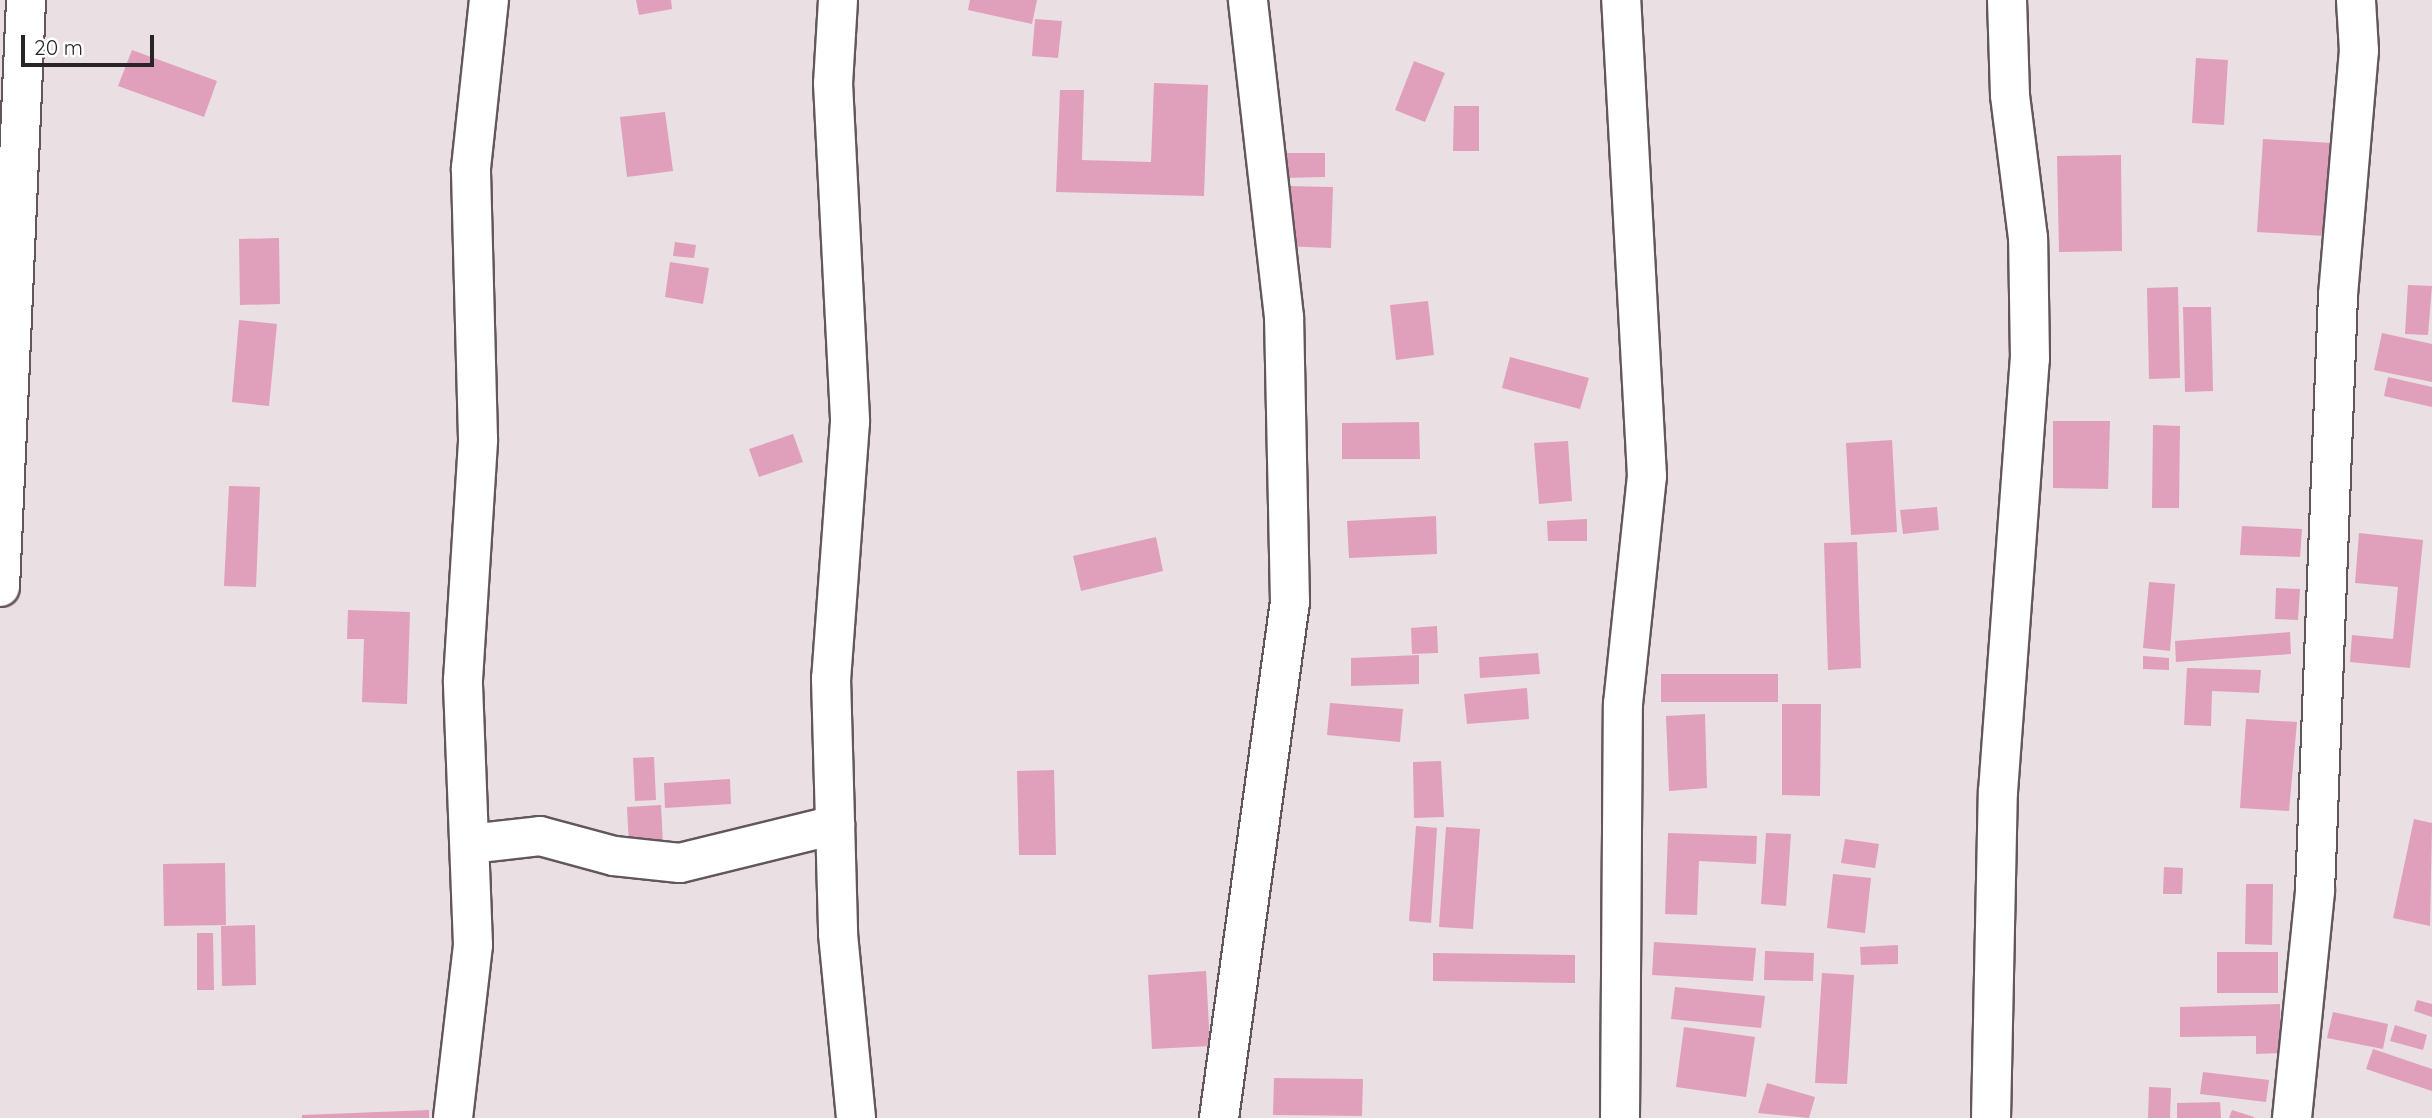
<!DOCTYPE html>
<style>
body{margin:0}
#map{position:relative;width:2432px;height:1118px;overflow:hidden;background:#eadfe3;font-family:Quicksand,sans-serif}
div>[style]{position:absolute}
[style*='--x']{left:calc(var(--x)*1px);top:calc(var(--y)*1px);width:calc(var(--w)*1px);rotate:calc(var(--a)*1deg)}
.building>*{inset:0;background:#e0a0bb}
.roads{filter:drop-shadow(2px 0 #62585c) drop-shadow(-2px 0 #62585c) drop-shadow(0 2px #62585c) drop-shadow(0 -2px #62585c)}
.street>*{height:38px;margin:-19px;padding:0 19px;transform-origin:19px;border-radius:19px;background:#fff}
span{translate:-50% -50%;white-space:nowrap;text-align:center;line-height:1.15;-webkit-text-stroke:7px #fff;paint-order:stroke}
.scale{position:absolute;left:21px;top:35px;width:133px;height:32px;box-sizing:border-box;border:4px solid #292526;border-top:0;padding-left:9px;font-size:21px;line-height:24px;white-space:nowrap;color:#292526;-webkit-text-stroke:5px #fff;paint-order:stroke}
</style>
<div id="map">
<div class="building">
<i style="clip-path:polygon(636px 0,671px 0,672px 9px,639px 15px)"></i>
<i style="clip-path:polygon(970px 0,1037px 0,1032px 24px,968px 10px)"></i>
<i style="clip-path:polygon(1035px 19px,1062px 21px,1058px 58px,1032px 56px)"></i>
<i style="clip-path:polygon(132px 50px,217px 81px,204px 117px,118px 86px)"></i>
<i style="clip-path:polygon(2196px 58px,2228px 60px,2224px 125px,2192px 123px)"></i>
<i style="clip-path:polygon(1414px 61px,1445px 73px,1425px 122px,1395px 110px)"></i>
<i style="clip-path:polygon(1154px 83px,1208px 85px,1204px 196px,1056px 192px,1060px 90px,1084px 90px,1082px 160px,1151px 162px)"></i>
<i style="clip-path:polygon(1454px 106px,1479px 106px,1479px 151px,1453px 151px)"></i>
<i style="clip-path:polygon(665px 112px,673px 171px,627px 177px,620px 117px)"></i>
<i style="clip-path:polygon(2263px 139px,2332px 143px,2325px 236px,2257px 232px)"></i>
<i style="clip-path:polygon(1282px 153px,1325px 153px,1325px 177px,1282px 178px)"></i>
<i style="clip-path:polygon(2121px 155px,2122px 251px,2059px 252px,2057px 156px)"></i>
<i style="clip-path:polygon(1286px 186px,1333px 187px,1331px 248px,1283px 246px)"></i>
<i style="clip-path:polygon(279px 238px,280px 304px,240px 305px,239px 239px)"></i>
<i style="clip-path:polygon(675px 242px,696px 245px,694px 258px,673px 256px)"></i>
<i style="clip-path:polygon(670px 262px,709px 268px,703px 304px,665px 297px)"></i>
<i style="clip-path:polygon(2408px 285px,2432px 286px,2428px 335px,2405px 334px)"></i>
<i style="clip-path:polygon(2178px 287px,2180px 378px,2149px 379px,2147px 288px)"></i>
<i style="clip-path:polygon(1428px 301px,1434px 355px,1396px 360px,1390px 305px)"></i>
<i style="clip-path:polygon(2183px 307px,2211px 307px,2213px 391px,2185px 392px)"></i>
<i style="clip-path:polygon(239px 320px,277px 324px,269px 406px,232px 402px)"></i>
<i style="clip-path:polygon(2382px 333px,2432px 344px,2432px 382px,2374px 370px)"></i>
<i style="clip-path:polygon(1510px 357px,1589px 378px,1580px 409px,1502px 388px)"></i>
<i style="clip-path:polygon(2388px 377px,2432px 387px,2432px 407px,2384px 396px)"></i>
<i style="clip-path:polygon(2053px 421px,2110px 421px,2108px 489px,2053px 488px)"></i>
<i style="clip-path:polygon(1419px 422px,1420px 459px,1342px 459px,1342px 423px)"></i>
<i style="clip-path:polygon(2153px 425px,2180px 426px,2179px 508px,2152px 508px)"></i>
<i style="clip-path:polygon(793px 434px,803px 462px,759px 477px,749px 449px)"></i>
<i style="clip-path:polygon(1892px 440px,1897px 532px,1851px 535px,1846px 443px)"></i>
<i style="clip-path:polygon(1568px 441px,1572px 501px,1539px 504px,1534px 443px)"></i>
<i style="clip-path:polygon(229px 486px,260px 487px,256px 587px,224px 586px)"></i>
<i style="clip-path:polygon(1937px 507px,1939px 530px,1903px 534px,1900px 510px)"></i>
<i style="clip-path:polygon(1436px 516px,1437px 554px,1349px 558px,1347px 521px)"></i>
<i style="clip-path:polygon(1587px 519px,1587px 541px,1548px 541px,1547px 521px)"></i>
<i style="clip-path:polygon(2242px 526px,2302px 529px,2300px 557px,2240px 555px)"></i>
<i style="clip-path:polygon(2359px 533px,2423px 540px,2410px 668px,2350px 662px,2352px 635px,2393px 639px,2398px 587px,2355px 583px)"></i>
<i style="clip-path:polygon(1156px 537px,1163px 571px,1081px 591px,1073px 556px)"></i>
<i style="clip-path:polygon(1857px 542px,1861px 668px,1828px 670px,1824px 543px)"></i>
<i style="clip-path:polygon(2149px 582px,2175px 584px,2170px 651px,2143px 648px)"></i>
<i style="clip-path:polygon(2276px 588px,2300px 589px,2298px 620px,2275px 619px)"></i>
<i style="clip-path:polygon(348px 610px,410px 612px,407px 704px,362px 702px,364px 639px,347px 639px)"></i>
<i style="clip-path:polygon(1437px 626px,1438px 653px,1412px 654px,1411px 628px)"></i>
<i style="clip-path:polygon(2290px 632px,2291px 654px,2176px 662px,2175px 641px)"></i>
<i style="clip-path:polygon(1538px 653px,1540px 674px,1480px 678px,1479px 657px)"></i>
<i style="clip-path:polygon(1419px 655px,1419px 684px,1351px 686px,1351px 658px)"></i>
<i style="clip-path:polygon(2143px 656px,2169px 658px,2169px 670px,2143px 669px)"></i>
<i style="clip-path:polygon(2187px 668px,2261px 670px,2259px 693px,2212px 691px,2211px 726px,2184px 725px)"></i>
<i style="clip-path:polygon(1661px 674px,1778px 674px,1778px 702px,1661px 702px)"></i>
<i style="clip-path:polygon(1527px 688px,1529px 719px,1467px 724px,1464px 694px)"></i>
<i style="clip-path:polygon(1330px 703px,1403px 709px,1400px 742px,1327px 735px)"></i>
<i style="clip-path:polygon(1782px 704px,1821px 704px,1820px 796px,1782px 795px)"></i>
<i style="clip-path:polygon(1705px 714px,1707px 788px,1669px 791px,1666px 716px)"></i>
<i style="clip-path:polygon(2246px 719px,2297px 722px,2289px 811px,2240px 808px)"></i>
<i style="clip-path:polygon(654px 757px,656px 800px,635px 801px,633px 758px)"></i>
<i style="clip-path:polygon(1441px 761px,1444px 817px,1414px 818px,1413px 762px)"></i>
<i style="clip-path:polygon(1054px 770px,1056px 855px,1019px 855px,1017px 771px)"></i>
<i style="clip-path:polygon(730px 779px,731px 804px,665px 808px,664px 783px)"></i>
<i style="clip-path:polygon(661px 805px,663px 845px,629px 846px,627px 807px)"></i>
<i style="clip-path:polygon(2414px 819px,2432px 823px,2430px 926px,2393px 918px)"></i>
<i style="clip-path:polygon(1416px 826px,1437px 828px,1431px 923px,1409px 921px)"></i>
<i style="clip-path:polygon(1446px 827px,1480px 829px,1473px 929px,1439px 927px)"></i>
<i style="clip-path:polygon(1668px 833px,1757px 836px,1756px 864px,1699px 861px,1697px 915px,1665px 914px)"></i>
<i style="clip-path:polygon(1766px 833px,1791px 834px,1786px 906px,1761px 904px)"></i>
<i style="clip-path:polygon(1845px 839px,1879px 844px,1875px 868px,1841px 863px)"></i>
<i style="clip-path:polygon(225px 863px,226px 925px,164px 926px,163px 864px)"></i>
<i style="clip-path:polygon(2164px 867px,2183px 868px,2182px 894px,2163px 894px)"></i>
<i style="clip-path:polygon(1833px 874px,1871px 878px,1865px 933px,1827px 928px)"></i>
<i style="clip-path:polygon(2246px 884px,2273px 884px,2272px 945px,2245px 944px)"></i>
<i style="clip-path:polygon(255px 925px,256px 985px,222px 986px,221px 926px)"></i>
<i style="clip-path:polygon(197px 933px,213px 933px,214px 990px,197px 990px)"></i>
<i style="clip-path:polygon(1654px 942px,1756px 948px,1753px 981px,1652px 975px)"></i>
<i style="clip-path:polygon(1898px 945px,1898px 964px,1861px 965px,1860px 947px)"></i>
<i style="clip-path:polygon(1765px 951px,1814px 953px,1813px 981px,1764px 980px)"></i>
<i style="clip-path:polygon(2217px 952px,2278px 952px,2278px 993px,2217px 993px)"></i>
<i style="clip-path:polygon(1433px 953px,1575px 955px,1575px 983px,1433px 981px)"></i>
<i style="clip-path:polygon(1206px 971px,1210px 1046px,1152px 1049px,1148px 975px)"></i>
<i style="clip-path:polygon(1822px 973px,1854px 975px,1847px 1084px,1815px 1083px)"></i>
<i style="clip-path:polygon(1675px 987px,1765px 996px,1761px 1028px,1671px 1019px)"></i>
<i style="clip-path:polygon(2417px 1000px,2432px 1004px,2432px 1017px,2414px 1011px)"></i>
<i style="clip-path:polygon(2280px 1004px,2281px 1053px,2256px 1054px,2256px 1036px,2180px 1037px,2180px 1007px)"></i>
<i style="clip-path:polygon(2333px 1012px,2388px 1024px,2383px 1049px,2327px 1038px)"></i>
<i style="clip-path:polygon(2395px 1025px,2427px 1035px,2423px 1050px,2390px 1041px)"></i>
<i style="clip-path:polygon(1684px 1027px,1755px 1037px,1746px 1097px,1676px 1087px)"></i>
<i style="clip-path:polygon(2373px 1049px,2432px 1069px,2432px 1091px,2366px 1069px)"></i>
<i style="clip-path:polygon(2203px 1072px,2269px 1080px,2266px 1102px,2200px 1094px)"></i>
<i style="clip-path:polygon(1274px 1078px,1363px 1079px,1362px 1116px,1273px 1115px)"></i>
<i style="clip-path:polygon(1767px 1083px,1815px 1097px,1809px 1118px,1758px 1113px)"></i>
<i style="clip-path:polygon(2149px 1087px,2171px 1088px,2170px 1118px,2148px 1118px)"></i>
<i style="clip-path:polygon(2220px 1102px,2221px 1118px,2177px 1118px,2177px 1103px)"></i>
<i style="clip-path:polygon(429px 1110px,429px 1118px,302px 1118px,302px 1115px)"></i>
<i style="clip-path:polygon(2232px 1110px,2254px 1117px,2254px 1118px,2229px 1118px)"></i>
</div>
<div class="roads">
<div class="street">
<i style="--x:838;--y:0;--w:83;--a:93.4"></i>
<i style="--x:833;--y:83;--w:339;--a:87.1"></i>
<i style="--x:850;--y:422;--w:257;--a:94.2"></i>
<i style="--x:831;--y:678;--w:256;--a:88.4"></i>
<i style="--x:838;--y:934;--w:185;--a:84.4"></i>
<i style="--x:0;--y:587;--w:588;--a:-87.46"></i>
<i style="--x:470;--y:844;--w:70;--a:-6.5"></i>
<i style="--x:540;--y:836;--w:77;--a:15.1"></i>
<i style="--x:614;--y:856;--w:66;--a:6.1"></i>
<i style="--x:680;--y:863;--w:160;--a:-13.8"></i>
<i style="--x:453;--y:1118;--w:174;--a:-83.4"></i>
<i style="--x:473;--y:945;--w:265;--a:-92.2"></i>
<i style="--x:463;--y:680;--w:241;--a:-86.4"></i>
<i style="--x:478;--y:439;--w:271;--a:-91.5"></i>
<i style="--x:471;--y:168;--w:169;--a:-83.9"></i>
<i style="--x:1219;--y:1118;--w:521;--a:-82.17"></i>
<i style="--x:1290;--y:602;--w:285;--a:-91.2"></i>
<i style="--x:1284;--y:317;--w:319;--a:-96.5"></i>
<i style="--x:1620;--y:1118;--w:414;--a:-89.6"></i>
<i style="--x:1623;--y:704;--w:229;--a:-84"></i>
<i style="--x:1647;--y:476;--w:477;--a:-93.1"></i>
<i style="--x:1991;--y:1118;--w:326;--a:-88.8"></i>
<i style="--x:1998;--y:792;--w:434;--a:-85.8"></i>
<i style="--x:2030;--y:359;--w:121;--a:-90.9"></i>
<i style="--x:2028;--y:238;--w:144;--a:-97.2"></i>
<i style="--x:2010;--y:95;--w:95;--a:-91.8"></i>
<i style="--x:2292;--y:1118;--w:228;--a:-84.2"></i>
<i style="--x:2315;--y:891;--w:596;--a:-87.79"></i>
<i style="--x:2338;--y:295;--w:245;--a:-85.1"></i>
<i style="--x:2359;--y:51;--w:51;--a:-93.4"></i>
</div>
</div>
<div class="scale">20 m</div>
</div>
